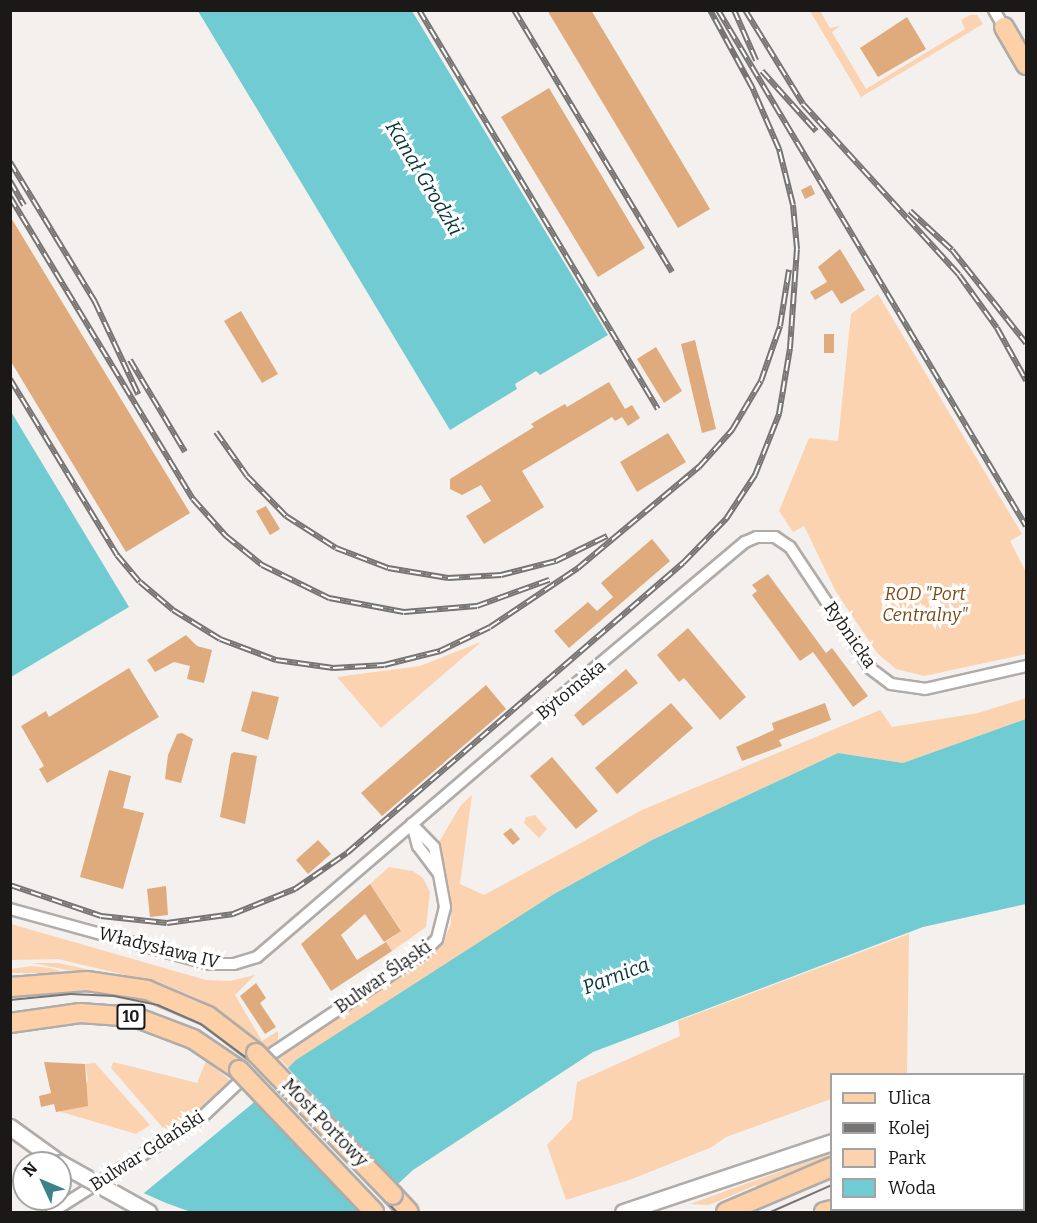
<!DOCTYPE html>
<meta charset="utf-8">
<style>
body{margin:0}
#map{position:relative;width:1037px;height:1223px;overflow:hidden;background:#f3f0ee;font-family:Bitter,serif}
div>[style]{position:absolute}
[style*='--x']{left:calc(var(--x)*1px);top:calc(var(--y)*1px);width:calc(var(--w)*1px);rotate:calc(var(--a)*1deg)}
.green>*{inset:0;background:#fbd3b1}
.water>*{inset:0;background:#70cbd2}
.pier>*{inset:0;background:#f3f0ee}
.building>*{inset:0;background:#e0ab7c}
.roads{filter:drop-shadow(2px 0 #afaca9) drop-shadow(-2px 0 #afaca9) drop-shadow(0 2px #afaca9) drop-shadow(0 -2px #afaca9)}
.street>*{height:10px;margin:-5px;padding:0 5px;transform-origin:5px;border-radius:5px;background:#fff}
.secondary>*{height:15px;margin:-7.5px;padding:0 7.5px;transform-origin:7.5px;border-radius:7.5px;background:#fff}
.primary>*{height:18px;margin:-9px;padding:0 9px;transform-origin:9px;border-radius:9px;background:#fdd0a7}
.tram>*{height:1.5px;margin:-0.75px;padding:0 0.75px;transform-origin:0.75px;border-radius:0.75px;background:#767573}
.rail>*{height:6px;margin-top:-3px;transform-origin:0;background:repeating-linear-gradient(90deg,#fff 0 11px,#767573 0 22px);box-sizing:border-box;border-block:2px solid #767573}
.bridges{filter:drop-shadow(2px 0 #afaca9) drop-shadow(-2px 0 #afaca9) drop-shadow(0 2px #afaca9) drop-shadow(0 -2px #afaca9)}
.secondary-bridge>*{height:15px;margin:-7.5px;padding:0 7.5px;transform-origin:7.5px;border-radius:7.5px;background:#fff}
.primary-bridge>*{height:18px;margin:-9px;padding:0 9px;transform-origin:9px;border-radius:9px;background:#fdd0a7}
span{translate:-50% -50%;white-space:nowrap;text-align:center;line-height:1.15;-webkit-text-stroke:6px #fff;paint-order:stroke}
.shield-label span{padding:2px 4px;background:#fff;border:2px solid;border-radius:4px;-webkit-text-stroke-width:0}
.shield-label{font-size:16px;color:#1a1918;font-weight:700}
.park-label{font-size:18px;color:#7c4a14;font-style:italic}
.street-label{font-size:18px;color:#1a1918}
.water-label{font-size:20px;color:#053437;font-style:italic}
.frame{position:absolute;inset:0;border:12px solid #1a1918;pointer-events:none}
.legend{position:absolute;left:830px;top:1073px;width:195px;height:138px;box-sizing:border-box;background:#fff;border:2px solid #a3a3a3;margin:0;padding:8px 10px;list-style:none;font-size:18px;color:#1a1918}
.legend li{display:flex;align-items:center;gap:12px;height:30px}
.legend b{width:30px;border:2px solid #a3a3a3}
.north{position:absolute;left:12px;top:1151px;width:60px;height:60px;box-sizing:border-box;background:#fff;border:2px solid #a3a3a3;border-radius:50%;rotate:314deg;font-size:16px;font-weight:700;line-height:24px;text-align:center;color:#1a1918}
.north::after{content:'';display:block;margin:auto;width:21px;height:27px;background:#3b8389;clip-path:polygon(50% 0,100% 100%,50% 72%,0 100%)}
</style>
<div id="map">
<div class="green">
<i style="clip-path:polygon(810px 11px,820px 11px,830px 28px,840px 26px,832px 32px,866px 89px,965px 29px,961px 20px,970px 15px,977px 15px,983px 24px,861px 97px)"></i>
<i style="clip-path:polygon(878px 294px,1022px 534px,1010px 541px,1026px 572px,1026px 654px,924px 676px,896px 669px,878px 654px,836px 592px,804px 526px,793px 532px,779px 511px,809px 438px,838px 441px,851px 314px)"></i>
<i style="clip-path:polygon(481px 642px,381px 728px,337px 677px,420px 666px)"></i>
<i style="clip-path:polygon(1026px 698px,1026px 719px,903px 763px,838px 753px,652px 840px,554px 894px,289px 1068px,277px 1057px,422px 961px,443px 942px,451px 924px,451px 896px,439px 842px,461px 805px,472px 795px,460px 884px,484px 895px,642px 810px,880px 710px,892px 727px,978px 713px)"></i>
<i style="clip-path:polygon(535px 815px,547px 829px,539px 838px,524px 823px,526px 817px)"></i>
<i style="clip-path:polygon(389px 867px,413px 871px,423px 878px,430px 892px,426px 927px,392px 951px,386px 942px,401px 930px,370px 884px)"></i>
<i style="clip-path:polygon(11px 924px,206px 980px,230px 981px,255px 975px,235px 995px,262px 1041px,278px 1031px,278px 1040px,267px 1048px,201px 1000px,163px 984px,58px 959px,11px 960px)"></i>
<i style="clip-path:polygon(909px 934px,907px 1074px,832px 1074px,831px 1099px,726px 1137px,712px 1147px,632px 1179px,566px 1200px,547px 1145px,572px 1119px,577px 1082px,680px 1036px,678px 1021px)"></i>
<i style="clip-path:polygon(32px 963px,58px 963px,133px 979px,87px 974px)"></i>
<i style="clip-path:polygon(31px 966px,50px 968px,67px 973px,11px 973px,11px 969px)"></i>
<i style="clip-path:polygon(206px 1061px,231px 1081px,211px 1102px,170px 1129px,163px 1128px,111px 1068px,113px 1062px,197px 1083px)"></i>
<i style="clip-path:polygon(95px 1063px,150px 1125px,136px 1134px,58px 1111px,88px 1081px,85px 1064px)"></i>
<i style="clip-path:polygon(831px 1153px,831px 1160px,758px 1190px,756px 1185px,709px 1205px,690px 1204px)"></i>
</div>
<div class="water">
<i style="clip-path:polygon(198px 11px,412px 11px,608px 335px,540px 375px,536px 371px,515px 384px,517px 389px,450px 430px)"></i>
<i style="clip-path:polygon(10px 410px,129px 607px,11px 677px,10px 677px)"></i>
<i style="clip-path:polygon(1026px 719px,1026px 904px,923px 927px,593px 1052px,413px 1170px,368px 1212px,121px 1212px,252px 1104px,296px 1060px,554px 894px,652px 840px,838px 753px,903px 763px)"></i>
</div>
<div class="pier">
<i style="clip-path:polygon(287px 1067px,400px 1187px,372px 1212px,360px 1212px,252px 1099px)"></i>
<i style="clip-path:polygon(141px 1192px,166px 1203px,191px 1212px,118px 1212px)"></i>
</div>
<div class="building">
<i style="clip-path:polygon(547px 10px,591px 10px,710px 209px,678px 228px)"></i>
<i style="clip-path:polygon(907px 17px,926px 49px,878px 77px,860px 48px)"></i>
<i style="clip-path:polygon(549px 88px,645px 248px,598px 277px,501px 117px)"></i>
<i style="clip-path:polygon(811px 185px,815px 194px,805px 199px,801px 190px)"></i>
<i style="clip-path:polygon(10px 216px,190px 513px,126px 552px,10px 360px)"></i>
<i style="clip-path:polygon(840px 249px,865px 290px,841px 304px,832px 290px,815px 300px,810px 292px,827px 282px,818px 267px)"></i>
<i style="clip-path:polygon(241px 311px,278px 374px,262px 383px,224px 321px)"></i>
<i style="clip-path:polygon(824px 334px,834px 334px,834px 353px,824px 353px)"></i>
<i style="clip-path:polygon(695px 340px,716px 429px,702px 433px,681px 344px)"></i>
<i style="clip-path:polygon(656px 347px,682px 391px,664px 403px,637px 359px)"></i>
<i style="clip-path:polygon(609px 382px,625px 409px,632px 405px,640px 418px,628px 426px,622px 417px,615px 421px,612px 417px,522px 471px,544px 507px,484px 544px,466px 516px,491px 501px,481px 485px,462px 495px,450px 489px,450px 479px,534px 427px,531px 424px,551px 412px,565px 404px,567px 407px)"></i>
<i style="clip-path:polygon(668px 433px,686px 462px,637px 492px,620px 462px)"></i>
<i style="clip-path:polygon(266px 506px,280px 529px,270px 535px,256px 511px)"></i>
<i style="clip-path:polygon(652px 539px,670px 561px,569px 648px,554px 631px,588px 602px,597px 611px,613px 597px,601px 583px)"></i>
<i style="clip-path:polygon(768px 574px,826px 653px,832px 648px,868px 696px,853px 707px,813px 652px,800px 661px,752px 595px,757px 591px,752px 585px)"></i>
<i style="clip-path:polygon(688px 628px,746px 697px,720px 720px,684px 678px,679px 682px,657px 655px)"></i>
<i style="clip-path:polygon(186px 635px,197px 646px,212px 650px,204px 683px,187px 679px,190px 666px,174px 662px,155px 672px,147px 660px)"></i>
<i style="clip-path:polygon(129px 668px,159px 717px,47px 783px,39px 769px,44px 766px,21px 726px,46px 711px,49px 717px)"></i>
<i style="clip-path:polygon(626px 669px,638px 683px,583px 726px,574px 715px)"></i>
<i style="clip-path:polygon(486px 685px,506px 709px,382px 816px,361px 793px)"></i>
<i style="clip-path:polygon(252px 691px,279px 697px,268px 740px,241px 731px)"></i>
<i style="clip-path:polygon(671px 703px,693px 728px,617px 794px,595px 768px)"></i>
<i style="clip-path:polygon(825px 703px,831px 720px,779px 740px,782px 746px,742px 761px,736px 747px,774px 730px,772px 723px)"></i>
<i style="clip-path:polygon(182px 733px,193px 739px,181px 783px,165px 779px,168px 755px,177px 734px)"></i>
<i style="clip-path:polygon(234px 752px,257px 756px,245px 824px,220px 817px,231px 754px)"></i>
<i style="clip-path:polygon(552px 757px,598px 811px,576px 829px,530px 776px)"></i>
<i style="clip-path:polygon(109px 770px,131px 776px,123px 808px,144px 813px,123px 889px,80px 877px)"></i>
<i style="clip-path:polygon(511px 828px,520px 839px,513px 845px,503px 834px)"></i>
<i style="clip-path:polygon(318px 840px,331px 854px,308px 874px,296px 860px)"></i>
<i style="clip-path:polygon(370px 884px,401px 931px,384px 942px,365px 914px,341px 935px,357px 960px,386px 942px,392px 951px,331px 991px,301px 944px)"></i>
<i style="clip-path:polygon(166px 886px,168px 915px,150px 917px,147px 889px)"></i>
<i style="clip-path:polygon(256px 983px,266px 998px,260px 1003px,276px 1027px,265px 1034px,240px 996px)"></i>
<i style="clip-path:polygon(44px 1062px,85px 1064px,88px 1106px,56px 1112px,54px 1104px,41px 1107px,39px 1096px,51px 1093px)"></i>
</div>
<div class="roads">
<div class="street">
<i style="--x:994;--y:10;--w:24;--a:60"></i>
<i style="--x:412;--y:824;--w:23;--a:75"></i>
<i style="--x:418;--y:846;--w:34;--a:53"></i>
<i style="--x:10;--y:909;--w:207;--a:15.4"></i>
<i style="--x:210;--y:964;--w:24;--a:0"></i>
<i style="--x:234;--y:964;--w:24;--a:-17"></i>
<i style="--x:257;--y:957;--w:390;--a:-40.6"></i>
<i style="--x:553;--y:703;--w:251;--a:-40"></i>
<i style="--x:745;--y:542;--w:13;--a:-23"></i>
<i style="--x:757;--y:537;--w:18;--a:0"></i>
<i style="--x:775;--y:537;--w:18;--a:34"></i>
<i style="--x:790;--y:547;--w:146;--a:56.4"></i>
<i style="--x:871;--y:669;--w:25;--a:37"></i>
<i style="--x:891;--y:684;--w:34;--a:8"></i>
<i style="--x:925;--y:689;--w:104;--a:-12.8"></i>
<i style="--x:273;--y:1053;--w:180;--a:-33.7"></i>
<i style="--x:423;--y:953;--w:20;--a:-45"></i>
<i style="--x:437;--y:939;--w:33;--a:-76"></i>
<i style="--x:445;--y:907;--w:61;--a:-100.4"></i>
<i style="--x:434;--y:847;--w:32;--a:-134"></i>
<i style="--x:1024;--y:1185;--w:2;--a:-27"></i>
<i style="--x:52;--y:1212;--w:178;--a:-32.3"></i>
<i style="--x:202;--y:1117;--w:48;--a:-43.3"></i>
<i style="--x:963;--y:1212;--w:7;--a:-16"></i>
</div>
<div class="secondary">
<i style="--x:10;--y:1127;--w:62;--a:35.8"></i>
<i style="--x:1024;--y:1157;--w:2;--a:-27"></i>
<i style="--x:623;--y:1212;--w:220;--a:-18.5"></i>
<i style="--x:902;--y:1212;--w:7;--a:-16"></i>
</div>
<div class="primary">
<i style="--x:1004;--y:27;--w:44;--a:59.9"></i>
<i style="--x:10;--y:987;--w:77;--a:-4.5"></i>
<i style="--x:87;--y:981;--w:61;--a:8.5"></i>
<i style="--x:147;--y:990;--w:66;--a:23.1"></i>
<i style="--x:208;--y:1016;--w:61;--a:37.6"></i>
<i style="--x:10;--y:1023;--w:71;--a:-8.1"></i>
<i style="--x:80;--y:1013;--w:55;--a:4.2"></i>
<i style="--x:135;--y:1017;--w:62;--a:20.8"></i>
<i style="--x:193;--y:1039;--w:55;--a:34"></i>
<i style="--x:1024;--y:1094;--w:2;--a:-27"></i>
<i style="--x:1024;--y:1140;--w:2;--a:-27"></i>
<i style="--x:393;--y:1195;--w:23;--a:47"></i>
<i style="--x:726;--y:1212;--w:115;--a:-23"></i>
<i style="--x:824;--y:1212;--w:8;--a:-14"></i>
</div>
</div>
<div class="tram">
<i style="--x:10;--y:1000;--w:61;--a:-5.6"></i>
<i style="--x:71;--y:994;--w:43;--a:2.7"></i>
<i style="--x:114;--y:996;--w:45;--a:11.6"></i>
<i style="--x:158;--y:1005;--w:47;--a:23.8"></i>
<i style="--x:201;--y:1024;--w:67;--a:36.5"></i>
<i style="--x:255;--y:1064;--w:205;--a:46.2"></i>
<i style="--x:1024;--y:1117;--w:2;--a:-27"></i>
<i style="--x:771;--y:1212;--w:67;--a:-23.9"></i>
</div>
<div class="rail">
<i style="--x:419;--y:10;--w:465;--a:59.1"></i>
<i style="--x:514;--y:10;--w:306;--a:58.9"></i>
<i style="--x:718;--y:10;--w:601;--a:59.17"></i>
<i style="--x:734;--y:10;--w:55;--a:66.3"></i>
<i style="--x:745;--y:10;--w:110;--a:58.3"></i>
<i style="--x:803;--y:104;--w:231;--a:47.6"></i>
<i style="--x:959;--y:275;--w:65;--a:54.4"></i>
<i style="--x:997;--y:328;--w:60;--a:60.9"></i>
<i style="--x:762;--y:71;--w:81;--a:48"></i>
<i style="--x:10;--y:162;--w:164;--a:58.7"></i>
<i style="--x:95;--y:302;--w:102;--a:64.9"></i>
<i style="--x:10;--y:181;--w:28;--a:60"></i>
<i style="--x:10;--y:197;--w:353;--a:58.8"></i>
<i style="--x:193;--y:499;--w:50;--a:48.3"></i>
<i style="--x:226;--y:536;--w:46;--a:38.9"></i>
<i style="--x:262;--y:565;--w:75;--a:26.2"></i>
<i style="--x:329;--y:598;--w:76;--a:10.6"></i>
<i style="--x:404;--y:612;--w:73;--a:-4.7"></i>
<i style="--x:477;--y:606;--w:77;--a:-19.9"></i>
<i style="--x:910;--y:211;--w:57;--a:42.9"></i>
<i style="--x:952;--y:250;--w:119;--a:51.5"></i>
<i style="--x:130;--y:360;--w:107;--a:59.1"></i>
<i style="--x:10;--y:379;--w:206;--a:58.7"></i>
<i style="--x:117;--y:555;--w:35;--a:50"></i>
<i style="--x:140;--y:582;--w:43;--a:40.3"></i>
<i style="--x:173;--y:610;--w:55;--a:31.7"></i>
<i style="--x:220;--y:639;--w:60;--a:20.6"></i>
<i style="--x:276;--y:660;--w:58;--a:8"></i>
<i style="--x:333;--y:668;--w:51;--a:-3.4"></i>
<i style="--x:384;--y:665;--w:58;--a:-14"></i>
<i style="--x:440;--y:651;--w:55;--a:-25.6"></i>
<i style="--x:490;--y:627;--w:106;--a:-33.8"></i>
<i style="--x:578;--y:568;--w:158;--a:-39.9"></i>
<i style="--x:699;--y:467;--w:50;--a:-48.3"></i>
<i style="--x:732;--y:430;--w:57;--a:-59.4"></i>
<i style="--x:761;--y:381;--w:58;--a:-70.9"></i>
<i style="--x:780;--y:326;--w:57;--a:-80.9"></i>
<i style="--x:216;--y:432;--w:54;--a:54.8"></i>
<i style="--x:247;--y:476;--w:56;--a:45.7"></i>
<i style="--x:286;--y:516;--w:59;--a:32.6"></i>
<i style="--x:336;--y:548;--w:56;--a:21"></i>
<i style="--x:388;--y:568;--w:61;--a:9.5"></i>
<i style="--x:448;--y:578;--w:53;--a:-3.2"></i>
<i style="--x:501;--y:575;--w:57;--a:-14.3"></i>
<i style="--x:556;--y:561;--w:57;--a:-26.1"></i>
<i style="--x:10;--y:885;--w:96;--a:18.8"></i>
<i style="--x:101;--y:916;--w:66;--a:6.1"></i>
<i style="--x:167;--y:923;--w:67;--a:-7.8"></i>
<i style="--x:233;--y:914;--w:67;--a:-22"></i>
<i style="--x:295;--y:889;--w:63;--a:-34.7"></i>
<i style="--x:347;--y:853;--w:444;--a:-40.8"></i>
<i style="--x:683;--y:563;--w:62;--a:-45.7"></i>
<i style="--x:726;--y:519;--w:53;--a:-56.6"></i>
<i style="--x:755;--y:475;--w:66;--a:-68.5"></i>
<i style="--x:779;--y:414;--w:67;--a:-80.5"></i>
<i style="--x:790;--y:348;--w:99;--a:-86"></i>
<i style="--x:797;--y:249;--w:44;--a:-95.2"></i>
<i style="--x:793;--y:205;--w:58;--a:-104"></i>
<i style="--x:779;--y:149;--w:68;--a:-113.5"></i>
<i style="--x:752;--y:87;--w:88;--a:-118.6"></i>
</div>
<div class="bridges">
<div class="secondary-bridge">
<i style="--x:60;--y:1163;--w:101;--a:29.1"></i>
</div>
<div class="primary-bridge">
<i style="--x:256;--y:1053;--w:197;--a:46"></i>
<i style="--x:239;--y:1070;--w:196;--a:46.4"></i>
</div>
</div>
<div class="shield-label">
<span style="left:131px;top:1017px">10</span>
</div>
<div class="park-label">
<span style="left:925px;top:605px">ROD "Port<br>Centralny"</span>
</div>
<div class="street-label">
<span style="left:850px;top:635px;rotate:55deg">Rybnicka</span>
<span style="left:571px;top:690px;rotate:-39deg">Bytomska</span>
<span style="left:159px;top:948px;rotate:14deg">Władysława IV</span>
<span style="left:383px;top:977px;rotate:-35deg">Bulwar Śląski</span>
<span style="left:325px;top:1123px;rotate:46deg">Most Portowy</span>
<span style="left:147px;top:1151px;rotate:-33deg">Bulwar Gdański</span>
</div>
<div class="water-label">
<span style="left:424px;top:178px;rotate:59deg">Kanał Grodzki</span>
<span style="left:616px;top:976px;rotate:-21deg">Parnica</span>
</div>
<div class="frame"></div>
<ul class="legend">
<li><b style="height:8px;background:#fdd0a7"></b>Ulica</li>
<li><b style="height:8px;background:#767573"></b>Kolej</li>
<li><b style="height:16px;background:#fbd3b1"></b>Park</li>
<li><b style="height:16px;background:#70cbd2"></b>Woda</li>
</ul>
<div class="north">N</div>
</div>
